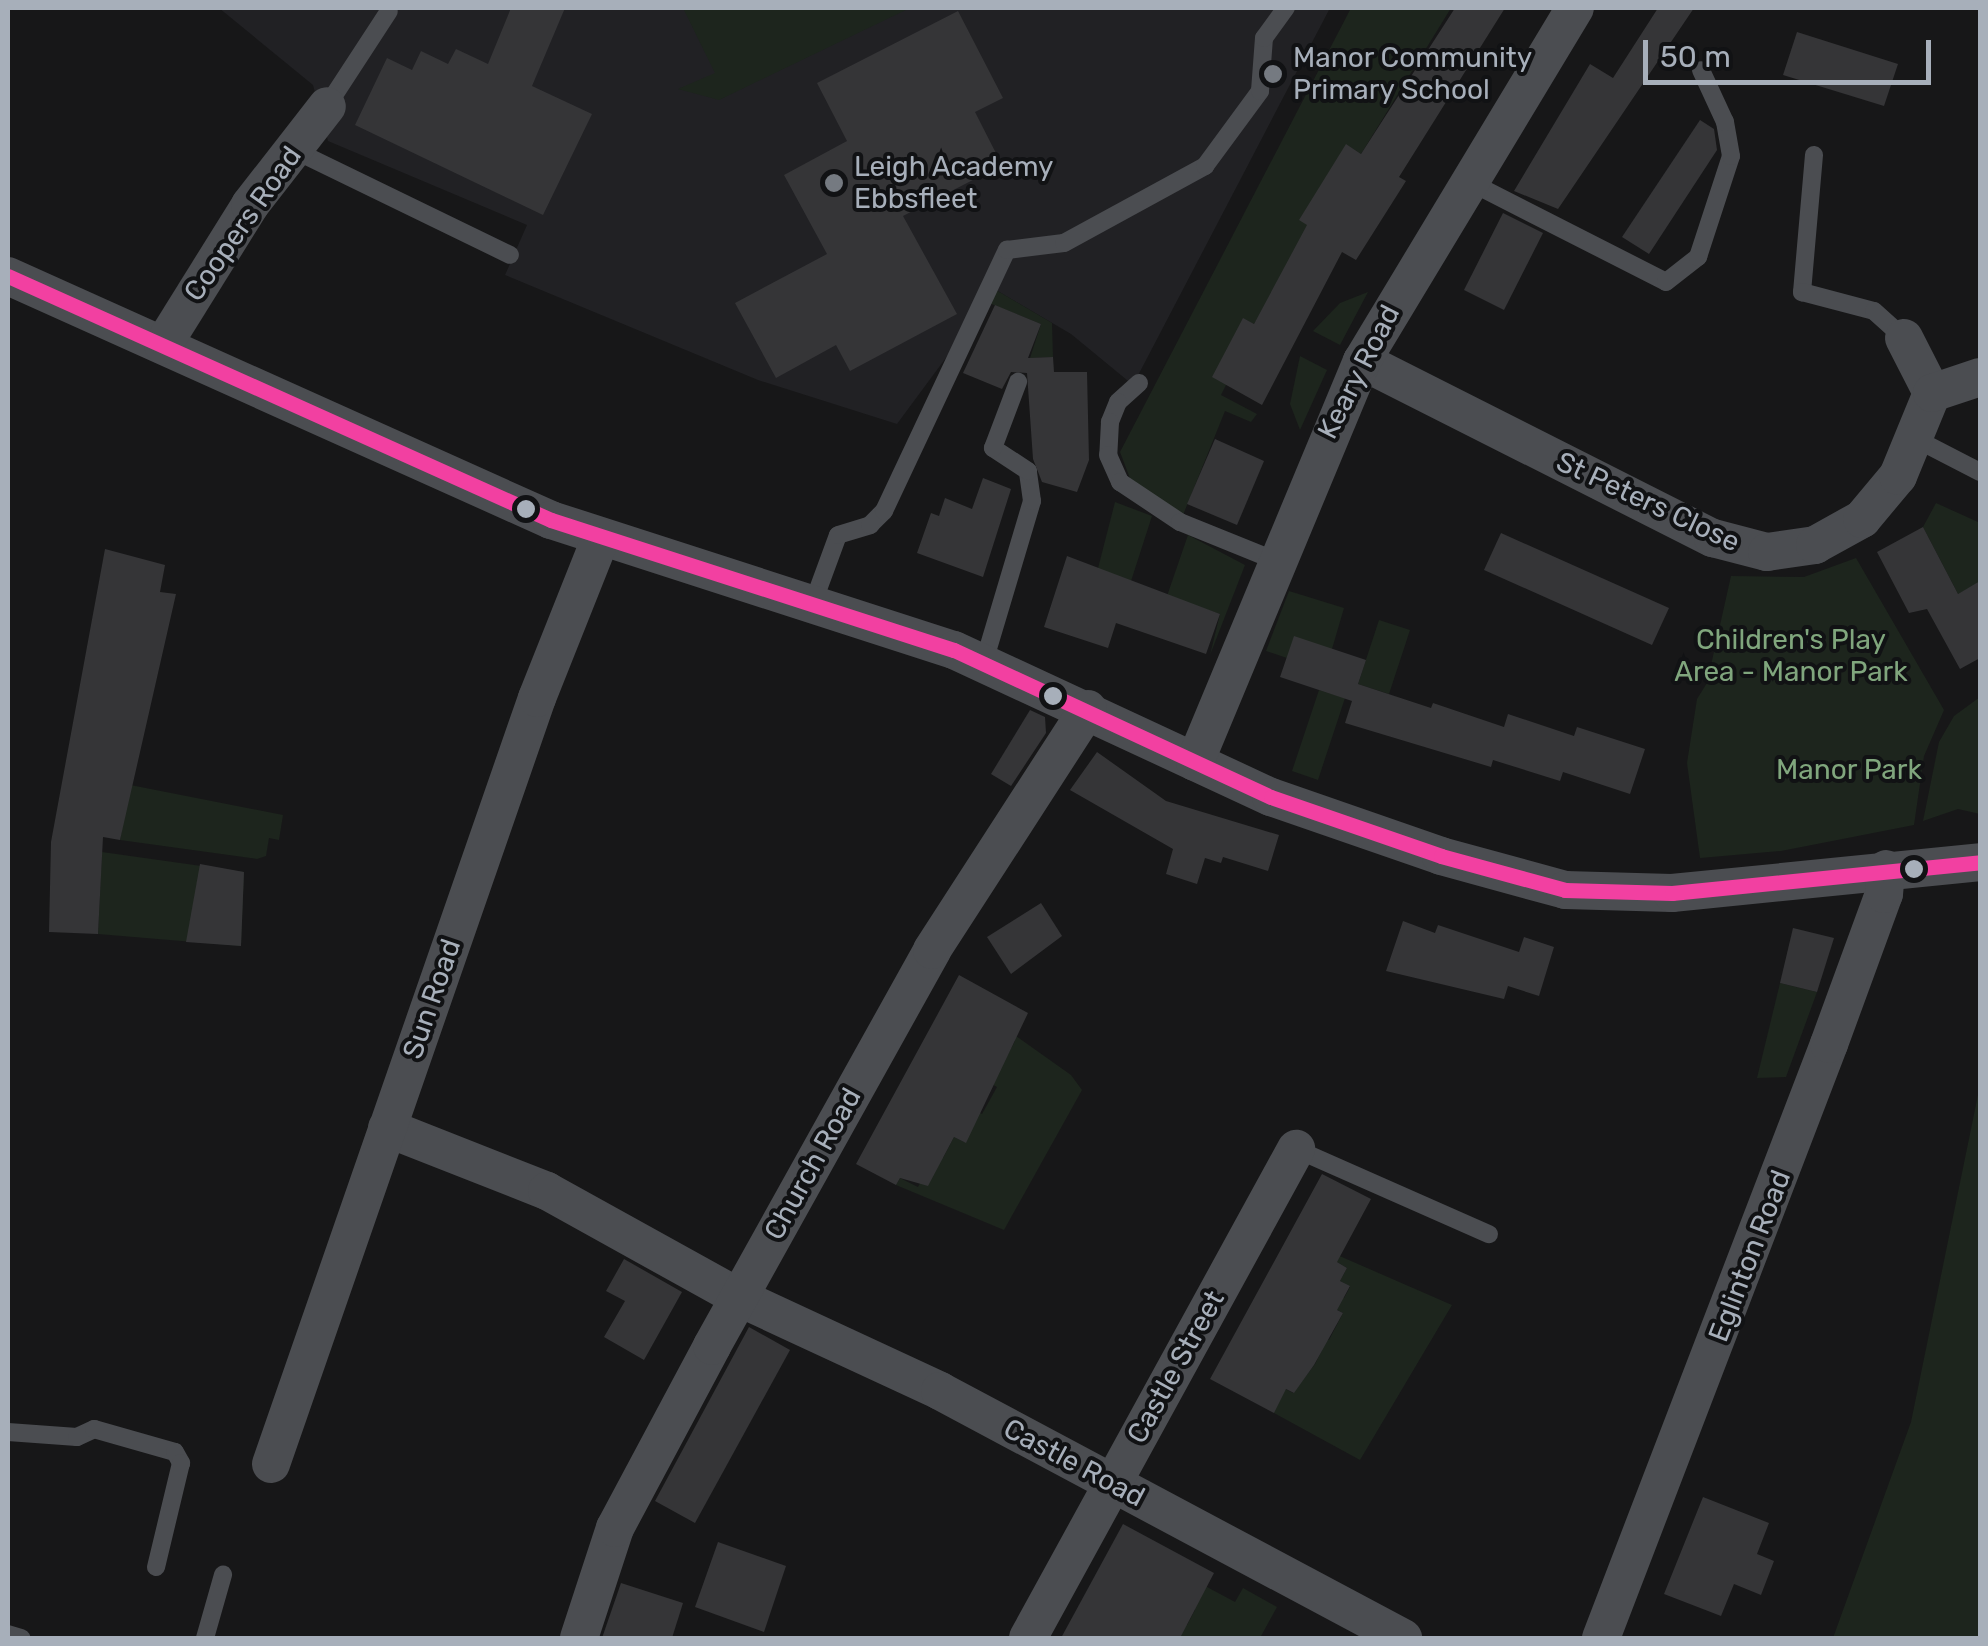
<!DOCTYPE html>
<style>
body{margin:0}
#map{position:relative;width:1988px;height:1646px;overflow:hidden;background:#171718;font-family:Rubik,sans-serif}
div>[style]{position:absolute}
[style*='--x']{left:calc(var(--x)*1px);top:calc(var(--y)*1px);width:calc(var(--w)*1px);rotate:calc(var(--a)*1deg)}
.built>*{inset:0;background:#212124}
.green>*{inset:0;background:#1d251d}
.building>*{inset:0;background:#353537}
.lane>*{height:18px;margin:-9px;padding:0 9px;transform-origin:9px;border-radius:9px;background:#4b4d51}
.street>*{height:38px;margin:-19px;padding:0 19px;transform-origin:19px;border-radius:19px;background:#4b4d51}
.bus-1>*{height:15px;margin:-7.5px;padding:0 7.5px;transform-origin:7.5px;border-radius:7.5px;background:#f240a1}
.dots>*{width:28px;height:28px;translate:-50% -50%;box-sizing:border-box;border:5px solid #111214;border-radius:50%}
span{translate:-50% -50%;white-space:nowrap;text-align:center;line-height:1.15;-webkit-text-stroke:8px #111214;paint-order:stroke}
.poi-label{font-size:28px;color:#a7afba}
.left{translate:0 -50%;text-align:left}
.street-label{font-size:28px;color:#a7afba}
.park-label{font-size:28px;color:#80a67d}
.frame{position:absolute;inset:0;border:10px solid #a7afba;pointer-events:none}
.scale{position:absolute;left:1643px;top:40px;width:288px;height:45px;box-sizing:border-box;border:5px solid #a7afba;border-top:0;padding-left:12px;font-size:30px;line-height:35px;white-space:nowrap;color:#a7afba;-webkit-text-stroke:8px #111214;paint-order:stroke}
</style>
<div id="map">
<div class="built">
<i style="clip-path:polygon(219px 8px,1330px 8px,1133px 385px,1071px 334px,996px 290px,897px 424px,758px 380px,505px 275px,527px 225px,328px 141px,313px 85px)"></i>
</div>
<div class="green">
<i style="clip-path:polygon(683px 8px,910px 8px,719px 100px,678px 89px,715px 73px)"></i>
<i style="clip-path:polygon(1351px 8px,1451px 8px,1361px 154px,1347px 145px,1313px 229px,1254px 324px,1243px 319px,1249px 339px,1221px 395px,1257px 414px,1251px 422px,1225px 411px,1183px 515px,1131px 481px,1120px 452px)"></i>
<i style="clip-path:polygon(996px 290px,1052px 323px,1053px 357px,1030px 358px,1041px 324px,989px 303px)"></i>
<i style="clip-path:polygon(1368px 292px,1340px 345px,1313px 331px,1340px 303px)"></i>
<i style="clip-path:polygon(1300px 356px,1327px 370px,1300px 430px,1290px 404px)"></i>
<i style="clip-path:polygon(1115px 502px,1152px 516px,1123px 606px,1096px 576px)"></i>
<i style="clip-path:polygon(1936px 503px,1978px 522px,1980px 595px,1975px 585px,1958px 594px,1923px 527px)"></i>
<i style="clip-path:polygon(1188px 535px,1245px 565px,1210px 655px,1220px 614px,1167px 596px)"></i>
<i style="clip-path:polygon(1856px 558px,1944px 710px,1924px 756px,1914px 825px,1781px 851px,1700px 858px,1687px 763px,1697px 699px,1707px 683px,1731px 576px,1804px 577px)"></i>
<i style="clip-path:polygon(1289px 591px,1344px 608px,1332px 649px,1287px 658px,1266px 651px)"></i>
<i style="clip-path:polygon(1379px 620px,1410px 630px,1389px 694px,1358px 684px)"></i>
<i style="clip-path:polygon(1319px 690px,1345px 698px,1318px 780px,1292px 771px)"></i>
<i style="clip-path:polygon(1980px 697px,1980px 814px,1958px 809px,1923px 821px,1939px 742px,1954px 716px)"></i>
<i style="clip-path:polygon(110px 781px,283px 815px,279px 840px,269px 838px,266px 856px,257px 859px,120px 840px,127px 798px)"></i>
<i style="clip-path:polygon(102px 852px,244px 872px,241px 946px,98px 934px)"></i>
<i style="clip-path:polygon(1780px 983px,1817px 992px,1786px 1077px,1757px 1078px)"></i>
<i style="clip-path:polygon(989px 1017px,1071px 1075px,1082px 1090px,1004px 1230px,896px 1185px,900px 1178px,918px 1187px,935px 1154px,943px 1158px,954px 1137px,964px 1142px,970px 1129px,948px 1095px,982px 1114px,997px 1087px,964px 1068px,997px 1074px,1015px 1041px,985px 1023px)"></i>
<i style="clip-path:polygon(1980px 1085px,1980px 1638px,1833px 1638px,1911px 1422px)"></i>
<i style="clip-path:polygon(1335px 1254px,1452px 1305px,1360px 1460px,1274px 1413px,1262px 1376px,1293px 1393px,1315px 1364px,1322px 1350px,1295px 1322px,1329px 1340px,1343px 1313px,1309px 1295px,1344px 1298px,1350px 1287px,1340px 1281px,1347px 1268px,1332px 1259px)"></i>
<i style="clip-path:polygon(1194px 1580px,1235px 1602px,1243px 1588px,1277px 1607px,1260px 1638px,1137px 1635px,1136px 1597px,1187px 1625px,1195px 1610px,1181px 1603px)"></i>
</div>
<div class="building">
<i style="clip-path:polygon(511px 8px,565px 8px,532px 86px,592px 114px,543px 215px,355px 125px,387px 58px,412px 70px,421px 51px,448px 64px,456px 49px,488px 64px)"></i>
<i style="clip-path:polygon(1455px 8px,1505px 8px,1399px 177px,1406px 181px,1356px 260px,1342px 252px,1262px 405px,1212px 377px,1243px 318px,1254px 324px,1307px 225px,1299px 220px,1346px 144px,1361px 154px)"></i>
<i style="clip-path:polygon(1658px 8px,1694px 8px,1558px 209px,1514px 191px,1590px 64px,1613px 78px)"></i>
<i style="clip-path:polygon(958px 11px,1003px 98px,975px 112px,1002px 165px,903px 216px,957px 314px,850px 371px,836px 345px,776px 378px,735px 303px,827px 254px,784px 175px,847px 141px,817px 83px)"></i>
<i style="clip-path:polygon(1797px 32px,1898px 64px,1884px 106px,1783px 75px)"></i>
<i style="clip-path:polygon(1700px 120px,1714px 129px,1717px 150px,1649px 254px,1622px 237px)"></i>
<i style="clip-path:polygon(1503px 213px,1543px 233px,1504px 310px,1464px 290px)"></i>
<i style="clip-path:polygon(995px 305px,1041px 324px,1028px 358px,1053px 357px,1054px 372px,1087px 372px,1089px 460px,1077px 492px,1042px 482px,1033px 459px,1027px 373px,1011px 372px,1002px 389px,963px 373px)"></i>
<i style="clip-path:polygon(1215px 439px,1264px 461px,1237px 525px,1187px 504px)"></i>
<i style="clip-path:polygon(983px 478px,1011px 489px,983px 577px,917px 553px,931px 513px,939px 516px,945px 498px,972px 509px)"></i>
<i style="clip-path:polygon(1923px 527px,1958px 594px,1980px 581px,1980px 658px,1960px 669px,1927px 609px,1909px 613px,1877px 552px)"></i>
<i style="clip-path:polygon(1501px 533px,1669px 608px,1652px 645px,1484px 570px)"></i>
<i style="clip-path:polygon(105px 549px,165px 565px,160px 592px,176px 594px,120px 840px,103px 837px,98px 934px,49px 932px,51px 842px)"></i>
<i style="clip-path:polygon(1067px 556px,1220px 614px,1206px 654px,1116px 623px,1108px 648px,1044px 627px)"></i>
<i style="clip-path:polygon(1294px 636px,1366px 660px,1358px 684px,1431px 708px,1433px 703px,1504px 727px,1508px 714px,1574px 736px,1577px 727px,1645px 749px,1630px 794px,1563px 772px,1560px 781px,1493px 760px,1491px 767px,1345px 723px,1352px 701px,1280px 677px)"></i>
<i style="clip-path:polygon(1030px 710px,1045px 717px,1046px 733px,1011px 786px,991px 774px)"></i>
<i style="clip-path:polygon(1097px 752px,1166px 801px,1279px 835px,1268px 871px,1223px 857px,1221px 863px,1205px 858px,1197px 884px,1166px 874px,1173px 849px,1070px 790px)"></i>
<i style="clip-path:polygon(200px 864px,244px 872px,241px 946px,186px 942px)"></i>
<i style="clip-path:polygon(1041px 903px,1062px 936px,1011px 974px,987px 937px)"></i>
<i style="clip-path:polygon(1403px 921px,1435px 933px,1438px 925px,1519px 952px,1524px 937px,1554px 947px,1539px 996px,1508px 986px,1504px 999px,1386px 971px)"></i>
<i style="clip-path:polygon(1793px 928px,1834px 938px,1817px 992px,1780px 983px)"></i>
<i style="clip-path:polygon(959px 975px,1028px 1013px,966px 1143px,954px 1137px,928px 1186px,900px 1178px,896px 1185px,856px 1164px)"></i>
<i style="clip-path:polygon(1322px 1174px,1371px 1199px,1337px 1262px,1347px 1268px,1340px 1281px,1350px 1286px,1337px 1310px,1343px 1313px,1314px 1365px,1294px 1393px,1286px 1389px,1274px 1413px,1210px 1379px)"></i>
<i style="clip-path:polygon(624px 1259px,682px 1292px,644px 1360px,604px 1337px,625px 1301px,606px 1291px)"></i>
<i style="clip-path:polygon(749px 1327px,790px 1350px,695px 1523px,655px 1501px)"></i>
<i style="clip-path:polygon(1703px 1497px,1769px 1523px,1757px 1554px,1774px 1561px,1761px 1595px,1734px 1584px,1721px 1616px,1664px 1594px)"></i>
<i style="clip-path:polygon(1123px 1524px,1214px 1573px,1180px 1638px,1061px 1638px)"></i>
<i style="clip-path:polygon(718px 1542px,786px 1566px,764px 1632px,695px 1607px)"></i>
<i style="clip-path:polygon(621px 1583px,683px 1603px,672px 1638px,602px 1638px)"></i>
</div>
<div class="lane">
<i style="--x:327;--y:106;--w:113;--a:-56.9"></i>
<i style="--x:294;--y:150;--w:240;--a:25.9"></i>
<i style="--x:1814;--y:155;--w:138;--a:95"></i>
<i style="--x:1802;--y:292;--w:74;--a:14.8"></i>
<i style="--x:1874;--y:311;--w:40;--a:42"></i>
<i style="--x:1468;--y:181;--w:222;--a:27"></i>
<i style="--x:1666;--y:282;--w:41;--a:-38"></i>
<i style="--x:1698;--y:257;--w:106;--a:-71.9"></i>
<i style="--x:1731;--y:156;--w:35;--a:-100"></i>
<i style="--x:1725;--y:122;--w:57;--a:-114.8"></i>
<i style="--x:1139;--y:383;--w:28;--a:138"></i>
<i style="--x:1118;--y:402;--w:22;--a:112"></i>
<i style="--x:1110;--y:422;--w:33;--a:93"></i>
<i style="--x:1108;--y:455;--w:30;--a:66"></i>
<i style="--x:1120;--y:482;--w:72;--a:33.7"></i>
<i style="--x:1180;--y:522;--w:101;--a:22"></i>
<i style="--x:1916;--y:439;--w:72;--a:27.3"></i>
<i style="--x:813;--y:603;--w:72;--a:-69.8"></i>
<i style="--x:838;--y:535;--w:34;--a:-17"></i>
<i style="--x:870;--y:525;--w:20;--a:-45"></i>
<i style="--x:884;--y:511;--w:289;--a:-64.8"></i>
<i style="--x:1007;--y:250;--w:57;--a:-7"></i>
<i style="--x:1064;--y:243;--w:161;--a:-28.6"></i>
<i style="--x:1205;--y:166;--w:93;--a:-53.7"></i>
<i style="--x:1260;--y:91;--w:53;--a:-85.7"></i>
<i style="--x:1264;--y:38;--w:37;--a:-54"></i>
<i style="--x:984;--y:662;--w:168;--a:-73.4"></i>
<i style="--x:1032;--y:501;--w:30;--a:-98"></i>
<i style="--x:1028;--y:471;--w:42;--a:-146.7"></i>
<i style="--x:993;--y:448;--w:71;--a:-69.3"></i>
<i style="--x:1296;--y:1149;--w:211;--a:23.8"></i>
<i style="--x:8;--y:1432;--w:69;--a:4.1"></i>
<i style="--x:77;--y:1437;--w:19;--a:-25"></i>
<i style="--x:94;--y:1429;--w:84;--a:15.9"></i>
<i style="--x:175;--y:1452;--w:13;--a:61"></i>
<i style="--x:181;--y:1463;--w:107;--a:103.5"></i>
<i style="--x:8;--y:1634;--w:14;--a:17"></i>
<i style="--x:205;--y:1638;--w:66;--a:-74.1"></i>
</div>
<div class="street">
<i style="--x:8;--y:276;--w:595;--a:24.2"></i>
<i style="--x:551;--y:520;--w:423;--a:17.9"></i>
<i style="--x:954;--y:650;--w:349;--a:24.9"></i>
<i style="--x:1271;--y:797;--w:180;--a:19.1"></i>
<i style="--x:1441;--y:856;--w:129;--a:15.3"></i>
<i style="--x:1565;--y:890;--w:107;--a:1.6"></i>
<i style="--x:1672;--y:893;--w:310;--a:-5.7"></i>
<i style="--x:1904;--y:338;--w:62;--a:63"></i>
<i style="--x:163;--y:345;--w:165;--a:-58.1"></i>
<i style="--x:250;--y:205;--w:125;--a:-52.1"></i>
<i style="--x:1362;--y:361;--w:393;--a:26.8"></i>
<i style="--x:1713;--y:538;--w:56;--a:14.5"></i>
<i style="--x:1767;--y:552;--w:49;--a:-8.3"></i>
<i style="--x:1815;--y:545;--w:54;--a:-29"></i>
<i style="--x:1862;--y:519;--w:56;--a:-50.1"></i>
<i style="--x:1898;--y:476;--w:90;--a:-67.7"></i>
<i style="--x:1932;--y:393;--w:51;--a:-18.4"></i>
<i style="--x:1195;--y:762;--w:434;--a:-67.4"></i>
<i style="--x:1362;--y:361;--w:412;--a:-58.9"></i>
<i style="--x:387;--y:1128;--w:172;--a:21.5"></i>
<i style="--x:547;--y:1191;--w:221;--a:29"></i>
<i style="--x:740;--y:1298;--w:221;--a:24.9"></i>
<i style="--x:940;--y:1391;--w:525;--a:28.08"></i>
<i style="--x:271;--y:1464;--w:811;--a:-70.85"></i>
<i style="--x:537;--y:698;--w:173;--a:-68.3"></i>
<i style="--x:579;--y:1638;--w:116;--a:-71.9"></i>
<i style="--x:615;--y:1528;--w:206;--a:-61.9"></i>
<i style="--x:712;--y:1346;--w:453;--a:-60.9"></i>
<i style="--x:932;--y:950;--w:287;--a:-57.1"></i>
<i style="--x:1028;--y:1638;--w:558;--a:-61.27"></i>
<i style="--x:1601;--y:1638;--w:636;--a:-69"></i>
<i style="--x:1829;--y:1044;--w:160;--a:-69.9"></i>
<i style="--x:1884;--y:894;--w:25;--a:-85"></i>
</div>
<div class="bus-1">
<i style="--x:8;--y:276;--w:595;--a:24.2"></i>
<i style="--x:551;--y:520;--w:423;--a:17.9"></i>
<i style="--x:954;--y:650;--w:349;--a:24.9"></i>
<i style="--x:1271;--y:797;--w:180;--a:19.1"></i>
<i style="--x:1441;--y:856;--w:129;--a:15.3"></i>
<i style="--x:1565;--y:890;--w:107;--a:1.6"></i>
<i style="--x:1672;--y:893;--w:310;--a:-5.7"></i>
</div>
<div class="dots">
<i style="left:1273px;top:74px;background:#757a81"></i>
<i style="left:834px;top:183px;background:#757a81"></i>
<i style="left:526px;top:509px;background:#a7afba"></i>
<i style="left:1053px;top:696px;background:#a7afba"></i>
<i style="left:1914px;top:869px;background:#a7afba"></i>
</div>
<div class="poi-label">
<span class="left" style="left:1293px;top:74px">Manor Community<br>Primary School</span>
<span class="left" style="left:854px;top:183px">Leigh Academy<br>Ebbsfleet</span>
</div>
<div class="street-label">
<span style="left:243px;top:224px;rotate:-55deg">Coopers Road</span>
<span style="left:1359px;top:372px;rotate:-63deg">Keary Road</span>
<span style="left:1648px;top:502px;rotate:25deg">St Peters Close</span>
<span style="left:432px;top:999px;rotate:-71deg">Sun Road</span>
<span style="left:813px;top:1164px;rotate:-61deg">Church Road</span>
<span style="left:1750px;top:1256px;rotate:-69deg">Eglinton Road</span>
<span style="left:1176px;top:1367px;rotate:-61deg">Castle Street</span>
<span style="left:1074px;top:1463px;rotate:28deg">Castle Road</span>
</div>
<div class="park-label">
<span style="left:1791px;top:656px">Children's Play<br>Area - Manor Park</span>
<span style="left:1849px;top:770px">Manor Park</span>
</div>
<div class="frame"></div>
<div class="scale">50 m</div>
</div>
